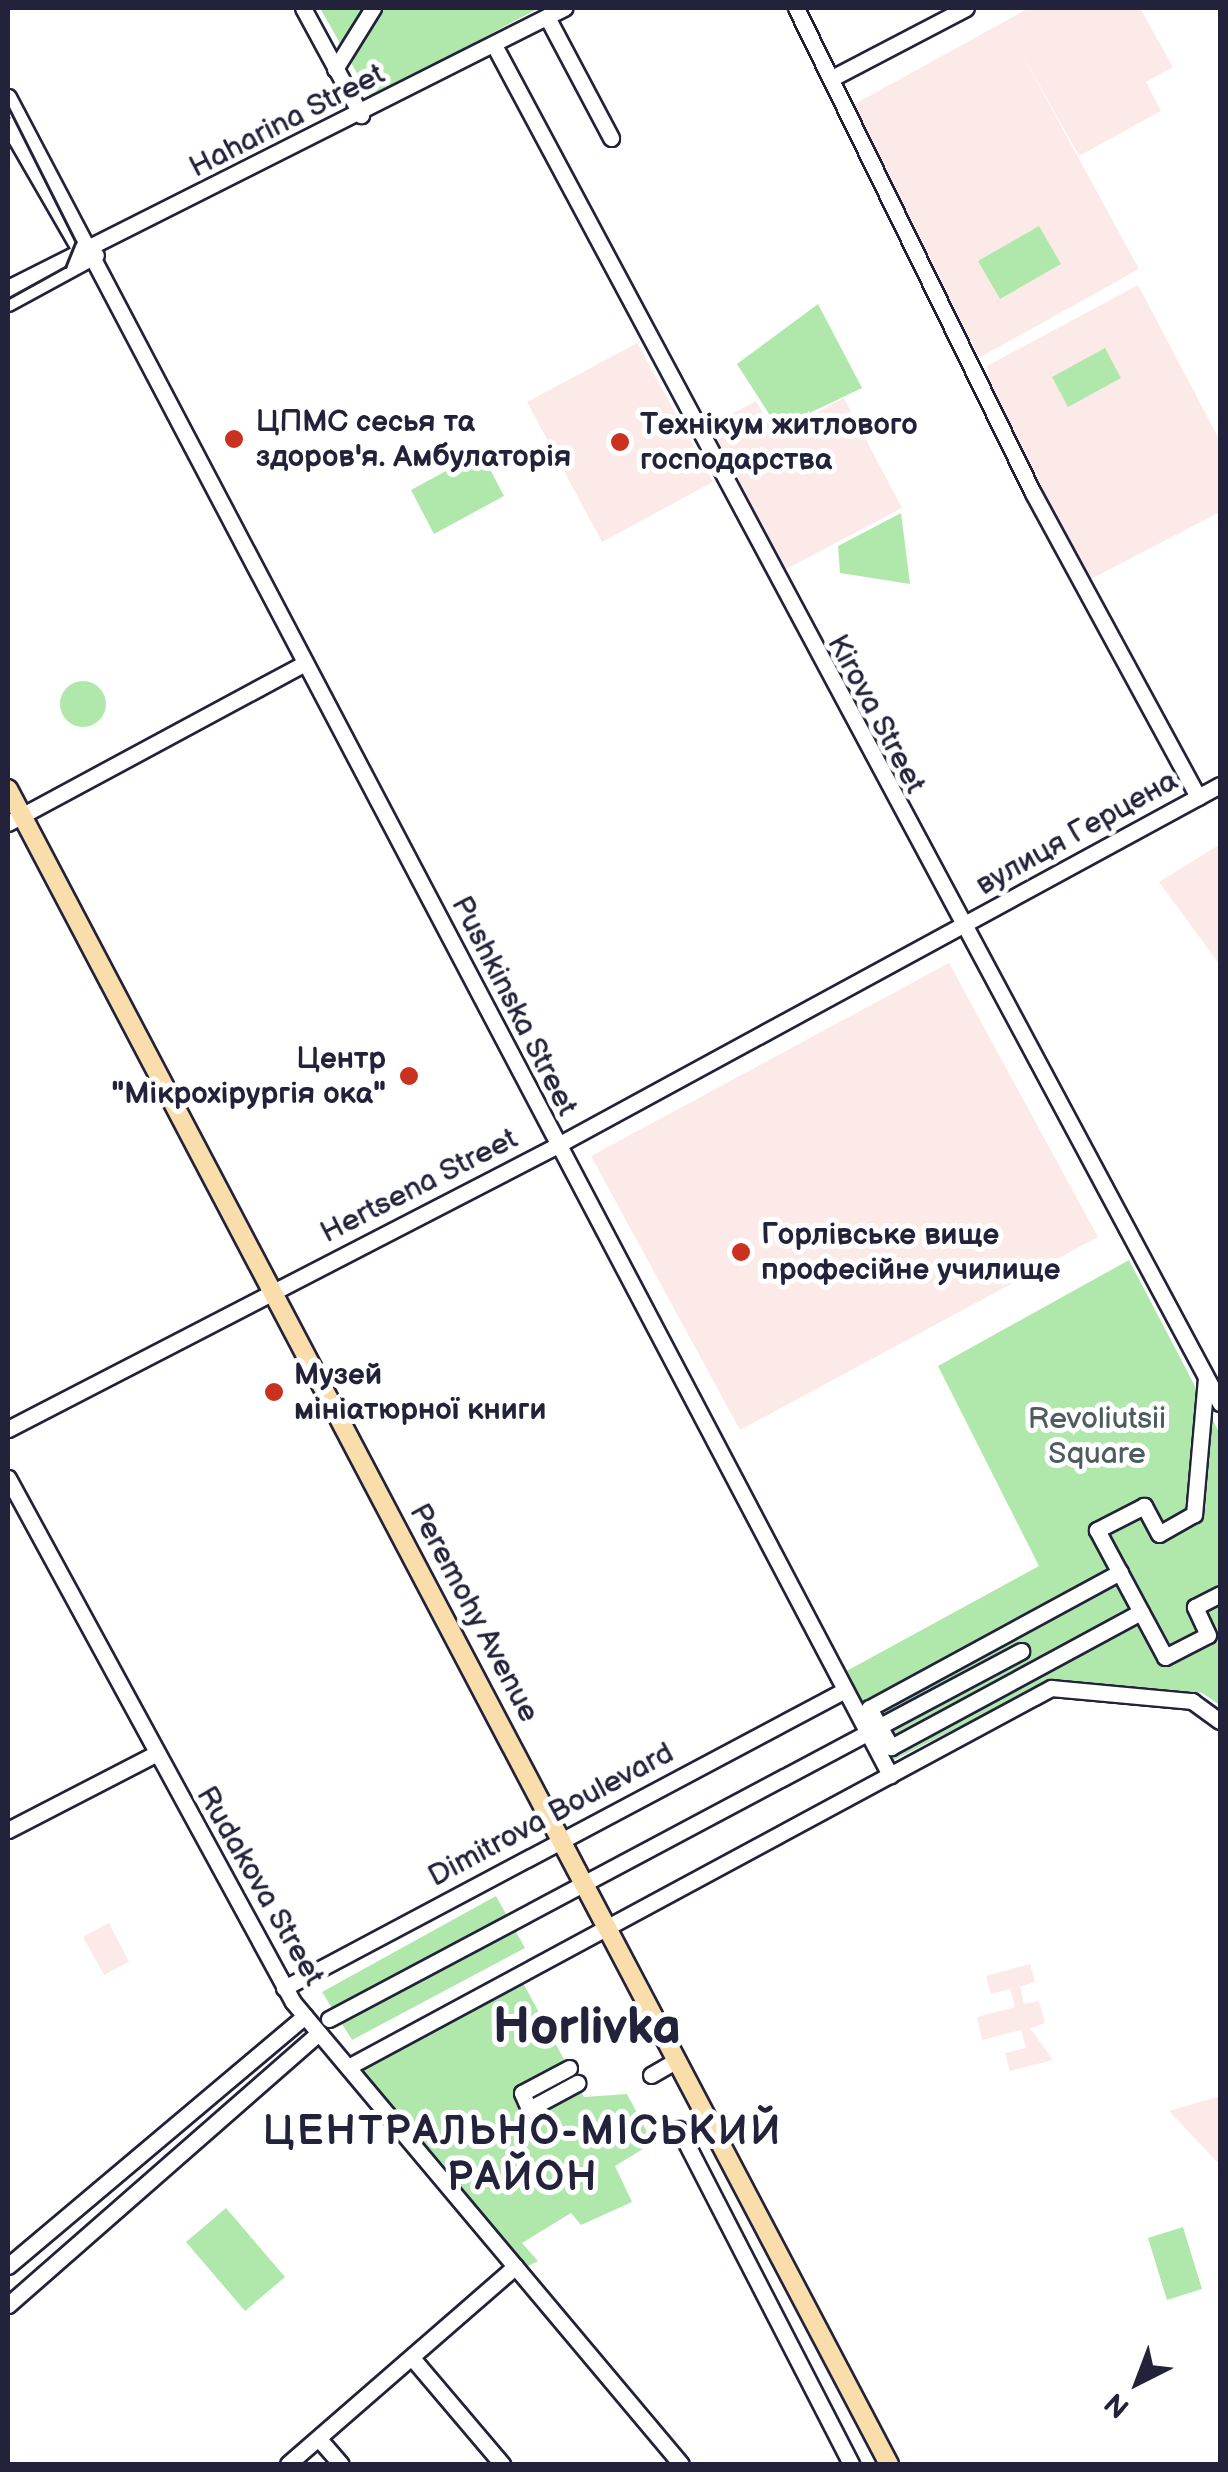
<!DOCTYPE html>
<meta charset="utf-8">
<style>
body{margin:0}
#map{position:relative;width:1228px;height:2472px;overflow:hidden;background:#fff;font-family:"Balsamiq Sans",sans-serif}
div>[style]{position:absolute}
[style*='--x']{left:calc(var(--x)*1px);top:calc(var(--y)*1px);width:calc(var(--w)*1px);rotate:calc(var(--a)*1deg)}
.built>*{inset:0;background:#fceae8}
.green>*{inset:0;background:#b0e8ab}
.round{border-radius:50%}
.roads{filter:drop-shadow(2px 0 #22223b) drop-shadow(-2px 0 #22223b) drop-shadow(0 2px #22223b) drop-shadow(0 -2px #22223b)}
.minor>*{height:15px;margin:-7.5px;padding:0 7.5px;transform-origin:7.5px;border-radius:7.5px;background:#fff}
.major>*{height:18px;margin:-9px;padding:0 9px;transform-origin:9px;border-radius:9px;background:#f9deab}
.tram>*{height:2.5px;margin:-1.25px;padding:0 1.25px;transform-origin:1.25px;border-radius:1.25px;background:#22223b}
.dots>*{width:28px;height:28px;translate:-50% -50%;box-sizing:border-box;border:5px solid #fff;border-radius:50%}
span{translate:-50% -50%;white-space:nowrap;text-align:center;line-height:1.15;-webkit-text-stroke:10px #fff;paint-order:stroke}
.street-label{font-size:30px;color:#22223b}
.poi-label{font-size:30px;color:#22223b;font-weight:700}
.left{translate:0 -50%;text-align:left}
.right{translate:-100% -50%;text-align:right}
.park-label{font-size:30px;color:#4d5d5d}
.district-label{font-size:40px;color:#22223b;font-weight:700;letter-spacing:2.5px}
.town-label{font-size:50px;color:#22223b;font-weight:700}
.frame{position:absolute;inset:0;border:10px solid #22223b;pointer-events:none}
.north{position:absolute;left:1088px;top:2332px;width:100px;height:100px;-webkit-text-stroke:8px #fff;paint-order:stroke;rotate:222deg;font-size:28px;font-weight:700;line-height:40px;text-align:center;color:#22223b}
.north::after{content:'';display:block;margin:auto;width:35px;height:45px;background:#22223b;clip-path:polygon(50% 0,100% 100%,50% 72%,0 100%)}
</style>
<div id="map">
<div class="built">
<i style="clip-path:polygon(1029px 8px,1140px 8px,1173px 67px,1146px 82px,1161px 111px,1079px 156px,1012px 36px,1139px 269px,979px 358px,853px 105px)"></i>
<i style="clip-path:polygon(1138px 285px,1220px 441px,1220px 512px,1089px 580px,990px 388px,987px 366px)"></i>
<i style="clip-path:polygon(637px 343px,713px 482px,602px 542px,527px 402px)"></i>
<i style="clip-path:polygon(844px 398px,902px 508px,775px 575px,699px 431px,756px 401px,775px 435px)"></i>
<i style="clip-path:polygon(1219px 845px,1220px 848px,1220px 965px,1159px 882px)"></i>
<i style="clip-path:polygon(949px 963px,1098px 1237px,740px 1430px,591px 1156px)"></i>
<i style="clip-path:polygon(109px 1923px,129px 1962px,104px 1975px,83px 1937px)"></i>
<i style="clip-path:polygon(1030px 1964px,1035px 1982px,1020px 1987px,1024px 2004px,1039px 2001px,1045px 2023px,1030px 2028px,1053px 2060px,1010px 2071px,1005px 2053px,1026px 2048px,1021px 2030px,982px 2040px,977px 2017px,1015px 2007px,1010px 1989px,991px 1994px,986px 1976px)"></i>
<i style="clip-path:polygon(1220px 2096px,1220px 2165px,1169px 2111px)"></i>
</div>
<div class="green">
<i style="clip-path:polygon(320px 8px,539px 8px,371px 98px)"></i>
<i style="clip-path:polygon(1039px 226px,1061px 264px,1000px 299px,978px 261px)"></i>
<i style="clip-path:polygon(818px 304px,862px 388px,778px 428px,737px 364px)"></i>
<i style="clip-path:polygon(1105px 348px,1121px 378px,1068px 407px,1052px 377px)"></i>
<i style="clip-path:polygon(481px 452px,504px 496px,434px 534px,411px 490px)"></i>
<i style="clip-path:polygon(901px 513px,910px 584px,840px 573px,838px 546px)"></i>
<i class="round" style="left:60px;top:681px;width:46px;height:46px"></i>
<i style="clip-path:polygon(1129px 1260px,1220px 1434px,1220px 1705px,1202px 1693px,1053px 1679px,890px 1762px,841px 1674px,1039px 1566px,938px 1366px)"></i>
<i style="clip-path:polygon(496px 1896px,525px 1948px,352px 2040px,322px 1992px)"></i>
<i style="clip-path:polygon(521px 1979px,584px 2097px,627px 2094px,653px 2143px,615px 2166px,632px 2202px,581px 2225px,571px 2213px,522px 2243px,538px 2261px,517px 2272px,348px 2071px)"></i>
<i style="clip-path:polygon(226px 2208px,285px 2277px,245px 2311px,186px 2242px)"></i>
<i style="clip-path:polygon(1183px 2227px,1202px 2289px,1167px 2300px,1148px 2238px)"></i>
</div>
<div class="roads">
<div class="minor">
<i style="--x:303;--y:8;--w:122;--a:61.5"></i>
<i style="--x:796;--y:8;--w:540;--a:63.96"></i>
<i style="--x:1033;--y:493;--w:346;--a:61.5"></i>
<i style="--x:547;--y:17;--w:137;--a:62.1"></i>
<i style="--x:494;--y:45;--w:1540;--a:61.87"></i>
<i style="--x:335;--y:69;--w:72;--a:-58.1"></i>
<i style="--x:832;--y:78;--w:151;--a:-27.6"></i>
<i style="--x:8;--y:97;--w:1896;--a:62.27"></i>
<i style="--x:8;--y:125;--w:150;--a:60"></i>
<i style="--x:8;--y:288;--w:623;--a:-26.73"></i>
<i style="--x:8;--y:303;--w:100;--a:-28.6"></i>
<i style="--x:8;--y:823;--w:337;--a:-28.3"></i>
<i style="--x:1206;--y:1378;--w:137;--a:95"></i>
<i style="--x:1194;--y:1514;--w:40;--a:150.3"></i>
<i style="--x:1159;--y:1534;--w:32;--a:-118"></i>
<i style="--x:1144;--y:1506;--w:53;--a:152.9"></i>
<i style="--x:1097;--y:1530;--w:144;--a:61.8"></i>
<i style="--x:1165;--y:1657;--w:48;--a:-27.1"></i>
<i style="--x:1208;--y:1635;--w:31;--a:-115"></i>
<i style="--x:1195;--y:1607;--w:28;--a:-27"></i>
<i style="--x:8;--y:1429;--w:617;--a:-27.31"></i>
<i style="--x:556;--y:1146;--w:756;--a:-28.53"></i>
<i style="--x:8;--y:1478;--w:596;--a:61.46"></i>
<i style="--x:293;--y:2002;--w:603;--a:49.98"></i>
<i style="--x:1120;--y:1572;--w:285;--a:151.5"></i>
<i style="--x:869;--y:1708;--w:45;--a:60.6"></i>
<i style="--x:891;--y:1747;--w:284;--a:-28.4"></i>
<i style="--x:8;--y:1830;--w:163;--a:-27.3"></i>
<i style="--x:284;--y:1988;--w:633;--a:-27.98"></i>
<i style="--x:329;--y:2019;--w:784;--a:-28"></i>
<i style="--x:348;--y:2067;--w:799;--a:-28.33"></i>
<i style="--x:1051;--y:1688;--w:142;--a:5.3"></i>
<i style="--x:1192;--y:1701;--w:34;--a:36"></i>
<i style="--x:569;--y:2068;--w:53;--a:152"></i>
<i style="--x:522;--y:2093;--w:17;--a:66"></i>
<i style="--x:529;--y:2109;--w:55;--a:-28.4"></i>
<i style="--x:651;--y:2075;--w:30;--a:-30"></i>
<i style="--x:679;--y:2129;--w:377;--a:62.8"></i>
<i style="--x:8;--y:2266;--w:388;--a:-40.1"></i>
<i style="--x:8;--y:2305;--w:413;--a:-41.2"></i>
<i style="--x:413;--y:2359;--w:138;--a:49.7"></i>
<i style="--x:319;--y:2439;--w:33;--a:49"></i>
<i style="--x:288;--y:2464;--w:301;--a:-41"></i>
</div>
<div class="major">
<i style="--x:8;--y:789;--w:1893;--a:62.26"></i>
</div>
</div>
<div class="tram">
<i style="--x:8;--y:106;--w:152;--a:63.4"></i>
<i style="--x:76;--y:242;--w:27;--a:112"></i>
<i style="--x:66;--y:267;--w:66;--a:151.1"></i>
</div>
<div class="dots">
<i style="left:234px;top:439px;background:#c8321e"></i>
<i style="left:620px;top:442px;background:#c8321e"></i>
<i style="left:409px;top:1076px;background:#c8321e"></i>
<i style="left:741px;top:1252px;background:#c8321e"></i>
<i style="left:274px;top:1392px;background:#c8321e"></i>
</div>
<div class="street-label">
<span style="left:287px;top:121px;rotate:-27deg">Haharina Street</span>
<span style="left:876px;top:714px;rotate:62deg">Kirova Street</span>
<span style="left:1077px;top:833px;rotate:-29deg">вулиця Герцена</span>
<span style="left:514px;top:1006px;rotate:63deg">Pushkinska Street</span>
<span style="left:419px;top:1186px;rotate:-27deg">Hertsena Street</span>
<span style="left:474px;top:1613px;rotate:62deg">Peremohy Avenue</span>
<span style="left:551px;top:1815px;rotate:-28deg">Dimitrova Boulevard</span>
<span style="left:260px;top:1886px;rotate:60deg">Rudakova Street</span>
</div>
<div class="poi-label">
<span class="left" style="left:256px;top:439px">ЦПМС сесья та<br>здоров'я. Амбулаторія</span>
<span class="left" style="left:640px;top:442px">Технікум житлового<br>господарства</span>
<span class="right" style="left:386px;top:1076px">Центр<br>"Мікрохірургія ока"</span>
<span class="left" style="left:761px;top:1252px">Горлівське вище<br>професійне училище</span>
<span class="left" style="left:294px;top:1392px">Музей<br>мініатюрної книги</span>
</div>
<div class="park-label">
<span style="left:1097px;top:1436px">Revoliutsii<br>Square</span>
</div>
<div class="district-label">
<span style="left:523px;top:2155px">ЦЕНТРАЛЬНО-МІСЬКИЙ<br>РАЙОН</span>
</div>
<div class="town-label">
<span style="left:587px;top:2029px">Horlivka</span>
</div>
<div class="frame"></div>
<div class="north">N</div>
</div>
